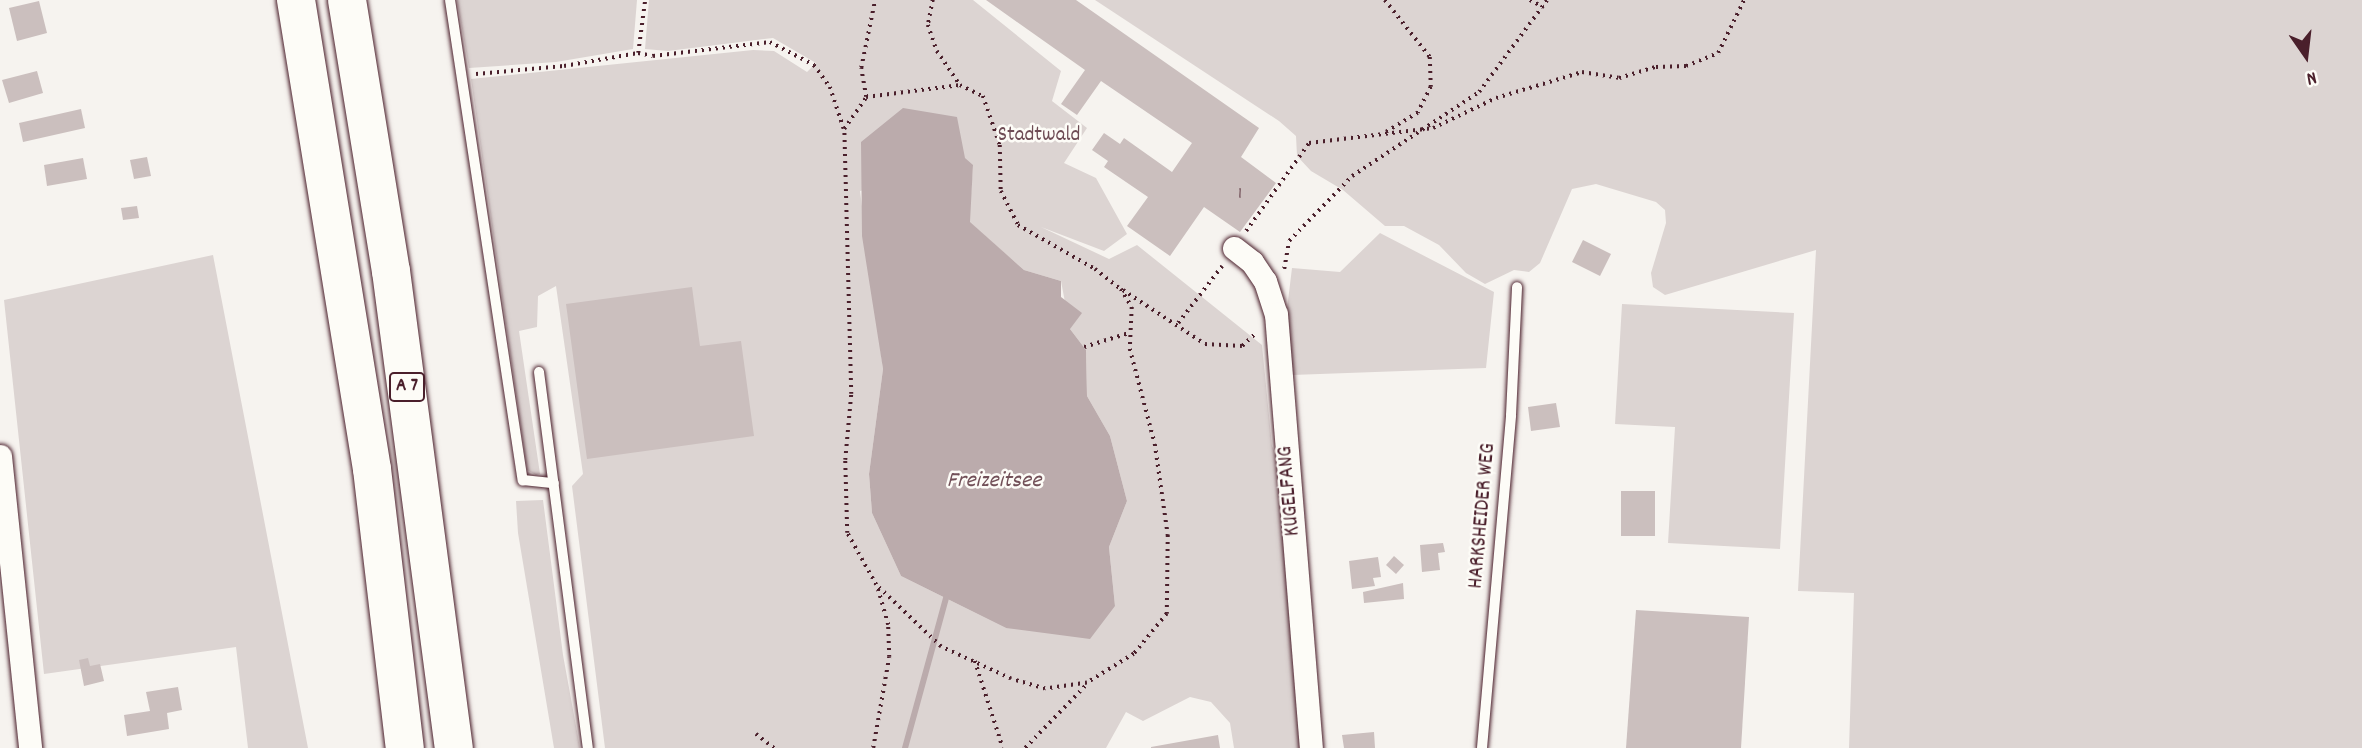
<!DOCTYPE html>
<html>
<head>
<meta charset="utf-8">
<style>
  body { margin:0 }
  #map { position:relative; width:2362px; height:748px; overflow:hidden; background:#f6f3ef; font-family:Dekko,sans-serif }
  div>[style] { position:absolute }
  .green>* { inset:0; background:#dcd4d2 }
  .water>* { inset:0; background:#bbabac }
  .stream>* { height:6px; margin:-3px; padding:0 3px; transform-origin:3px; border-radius:3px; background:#bbabac }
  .building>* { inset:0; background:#cbbfbe }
  .path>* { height:3.5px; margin-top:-1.75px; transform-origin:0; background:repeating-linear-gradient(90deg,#4a1f2b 0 2px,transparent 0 7px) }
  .roads { filter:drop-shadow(0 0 2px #4a1f2b) drop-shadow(0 0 2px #4a1f2b) }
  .service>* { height:10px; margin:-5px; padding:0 5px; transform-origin:5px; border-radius:5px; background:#fdfcf7 }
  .minor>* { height:23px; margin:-11.5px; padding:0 11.5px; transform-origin:11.5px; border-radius:11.5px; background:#fdfcf7 }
  .motorway>* { height:38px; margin:-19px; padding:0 19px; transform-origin:19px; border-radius:19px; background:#fdfcf7 }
  span { translate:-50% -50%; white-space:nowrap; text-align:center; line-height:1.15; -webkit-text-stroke:5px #fdfcf7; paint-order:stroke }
  .number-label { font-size:18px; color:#6a4750 }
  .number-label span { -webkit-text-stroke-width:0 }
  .shield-label span { padding:2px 5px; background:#fdfcf7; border:2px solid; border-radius:5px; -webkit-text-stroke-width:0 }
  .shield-label { font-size:19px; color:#4a1f2b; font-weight:700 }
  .park-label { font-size:21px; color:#6e4c55 }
  .street-label { font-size:21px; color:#4a1f2b }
  .water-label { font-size:23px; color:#725058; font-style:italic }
  .north { position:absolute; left:2271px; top:21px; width:70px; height:70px; -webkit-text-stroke:5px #fdfcf7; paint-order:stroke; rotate:166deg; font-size:19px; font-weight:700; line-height:28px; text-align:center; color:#4a1f2b }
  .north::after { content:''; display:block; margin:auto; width:24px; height:32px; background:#4a1f2b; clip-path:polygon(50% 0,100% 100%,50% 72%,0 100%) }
</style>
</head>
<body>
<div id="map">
  <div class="green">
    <div style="clip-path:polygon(457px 0,637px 0,633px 49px,556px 62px,469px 68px)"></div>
    <div style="clip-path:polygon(evenodd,649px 0,973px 0,1061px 71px,1052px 101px,1087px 128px,1064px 163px,1096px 178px,1127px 234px,1104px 251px,1041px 227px,1109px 259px,1137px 245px,1262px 345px,1272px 446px,1287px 477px,1306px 748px,1234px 748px,1230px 723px,1211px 702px,1190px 697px,1143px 721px,1126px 712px,1106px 748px,605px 748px,572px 486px,583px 474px,556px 286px,538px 296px,537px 327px,519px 331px,540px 474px,536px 475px,527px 470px,471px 79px,753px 50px,774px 51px,807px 72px,816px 63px,773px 38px,668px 51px,645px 49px,649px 0,973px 165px,969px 222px,1024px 270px,1061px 281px,1070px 329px,1086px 350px,1087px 396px,1110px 436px,1127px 501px,1109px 547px,1115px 606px,1006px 628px,901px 576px,872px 513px,869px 474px,883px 369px,860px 191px,973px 165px)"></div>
    <div style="clip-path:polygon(1095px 0,2362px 0,2362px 748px,1849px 748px,1854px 593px,1798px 591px,1816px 250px,1665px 295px,1653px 287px,1651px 273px,1666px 223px,1665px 210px,1656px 202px,1596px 184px,1572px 189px,1540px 263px,1529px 272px,1514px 270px,1485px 284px,1466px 273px,1439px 245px,1404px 226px,1385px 226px,1343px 190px,1311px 171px,1297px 156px,1296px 136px,1279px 121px)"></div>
    <div style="clip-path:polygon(1380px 233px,1494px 292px,1486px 368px,1292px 375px,1287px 309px,1292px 268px,1340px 272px)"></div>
    <div style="clip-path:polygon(213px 255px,308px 748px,248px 748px,236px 647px,44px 674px,4px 300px)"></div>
    <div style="clip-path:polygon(1622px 304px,1794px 313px,1780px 549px,1668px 543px,1675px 427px,1615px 424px)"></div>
    <div style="clip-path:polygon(543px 500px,563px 655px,580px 748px,554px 748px,518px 533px,516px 501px)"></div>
  </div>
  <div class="water">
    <div style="clip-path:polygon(903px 108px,957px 117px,965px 158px,973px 165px,970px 222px,1024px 270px,1061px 281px,1061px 297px,1082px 313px,1070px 329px,1086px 350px,1087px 396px,1110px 436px,1127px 501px,1109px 547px,1115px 606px,1090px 639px,1006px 628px,901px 576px,872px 513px,869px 474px,883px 369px,862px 236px,861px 142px)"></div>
  </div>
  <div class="stream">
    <div style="left:905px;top:748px;width:156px;rotate:-74.7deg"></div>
  </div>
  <div class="building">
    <div style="clip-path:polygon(986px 0,1076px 0,1259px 128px,1241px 157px,1276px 183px,1240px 232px,1204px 207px,1170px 256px,1127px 226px,1148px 197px,1104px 167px,1108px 161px,1092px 150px,1104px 133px,1120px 144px,1124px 138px,1172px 172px,1192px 143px,1101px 81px,1077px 115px,1061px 104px,1085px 70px)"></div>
    <div style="clip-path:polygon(39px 1px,47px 33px,17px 41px,9px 8px)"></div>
    <div style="clip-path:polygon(37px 71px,43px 93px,9px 103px,2px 80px)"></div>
    <div style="clip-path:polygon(81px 109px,85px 128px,23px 142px,19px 123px)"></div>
    <div style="clip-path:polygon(147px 157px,151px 176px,134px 179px,130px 160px)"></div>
    <div style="clip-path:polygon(83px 158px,87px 179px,47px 186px,44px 165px)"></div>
    <div style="clip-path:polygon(137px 206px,139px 218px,123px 220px,121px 208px)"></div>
    <div style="clip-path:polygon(1583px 240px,1611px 254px,1600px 276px,1572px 262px)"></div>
    <div style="clip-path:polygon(692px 287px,700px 346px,741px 341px,754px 436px,587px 459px,566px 304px)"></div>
    <div style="clip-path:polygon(1556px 403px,1560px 427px,1531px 431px,1528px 407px)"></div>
    <div style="clip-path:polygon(1621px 491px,1655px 491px,1655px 536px,1621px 536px)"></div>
    <div style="clip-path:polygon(1443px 543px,1445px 552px,1438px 553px,1440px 570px,1422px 572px,1420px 545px)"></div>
    <div style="clip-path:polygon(1394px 556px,1404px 565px,1396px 574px,1386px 565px)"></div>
    <div style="clip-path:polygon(1378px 557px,1381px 577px,1373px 578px,1375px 586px,1352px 589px,1349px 561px)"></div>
    <div style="clip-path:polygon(1403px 583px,1404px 599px,1364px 603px,1363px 592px)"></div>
    <div style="clip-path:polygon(1636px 610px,1749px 617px,1741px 748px,1626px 748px)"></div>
    <div style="clip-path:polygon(88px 658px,90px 666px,100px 664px,104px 681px,84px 686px,79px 660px)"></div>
    <div style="clip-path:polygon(178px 687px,182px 710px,167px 713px,169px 729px,127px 736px,124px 715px,150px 711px,146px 692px)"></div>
    <div style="clip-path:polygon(1374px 732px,1375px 748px,1344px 748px,1342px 735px)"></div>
    <div style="clip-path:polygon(1218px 735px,1220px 748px,1151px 748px,1151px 747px)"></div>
  </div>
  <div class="path">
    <div style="left:933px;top:0;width:25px;rotate:101deg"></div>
    <div style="left:928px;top:25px;width:28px;rotate:71deg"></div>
    <div style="left:937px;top:51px;width:41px;rotate:55.9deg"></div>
    <div style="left:1385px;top:0;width:73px;rotate:51.7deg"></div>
    <div style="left:1430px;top:57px;width:30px;rotate:88deg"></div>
    <div style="left:1431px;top:87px;width:29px;rotate:117deg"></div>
    <div style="left:1418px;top:113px;width:37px;rotate:149deg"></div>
    <div style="left:1530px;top:0;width:15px;rotate:28deg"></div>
    <div style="left:638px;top:53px;width:53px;rotate:-82.5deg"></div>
    <div style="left:476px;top:74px;width:88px;rotate:-5.2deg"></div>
    <div style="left:564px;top:66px;width:75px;rotate:-10deg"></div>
    <div style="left:638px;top:53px;width:15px;rotate:11deg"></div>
    <div style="left:653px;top:56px;width:118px;rotate:-6.8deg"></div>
    <div style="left:770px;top:42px;width:50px;rotate:27.6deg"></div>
    <div style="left:814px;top:65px;width:27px;rotate:54deg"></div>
    <div style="left:830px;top:87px;width:44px;rotate:71.6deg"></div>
    <div style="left:960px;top:85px;width:25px;rotate:26deg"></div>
    <div style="left:983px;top:96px;width:52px;rotate:70.9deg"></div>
    <div style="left:1000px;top:145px;width:46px;rotate:88.8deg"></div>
    <div style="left:1001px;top:191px;width:38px;rotate:63deg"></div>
    <div style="left:1018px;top:225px;width:89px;rotate:29.7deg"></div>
    <div style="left:1095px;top:269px;width:33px;rotate:38deg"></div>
    <div style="left:1121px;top:289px;width:21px;rotate:59deg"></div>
    <div style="left:1132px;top:307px;width:42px;rotate:92.7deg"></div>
    <div style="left:1130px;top:349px;width:98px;rotate:75.3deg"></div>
    <div style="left:1155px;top:444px;width:92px;rotate:81.9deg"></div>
    <div style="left:1168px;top:535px;width:79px;rotate:90.7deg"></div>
    <div style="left:1167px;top:614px;width:52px;rotate:129.5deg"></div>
    <div style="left:1134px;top:654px;width:55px;rotate:148.3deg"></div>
    <div style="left:1087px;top:683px;width:42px;rotate:171.9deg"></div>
    <div style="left:1045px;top:689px;width:35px;rotate:-164deg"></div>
    <div style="left:1011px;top:679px;width:77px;rotate:-155.4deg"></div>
    <div style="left:941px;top:647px;width:90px;rotate:-136.4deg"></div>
    <div style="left:876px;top:585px;width:60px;rotate:-119.1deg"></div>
    <div style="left:847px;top:533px;width:73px;rotate:-91.6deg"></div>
    <div style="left:845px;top:460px;width:66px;rotate:-84.8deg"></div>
    <div style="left:851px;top:394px;width:265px;rotate:-91.5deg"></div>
    <div style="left:844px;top:129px;width:39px;rotate:-55deg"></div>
    <div style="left:866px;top:97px;width:95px;rotate:-7.3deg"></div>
    <div style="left:866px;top:97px;width:29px;rotate:-100deg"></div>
    <div style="left:861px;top:68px;width:69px;rotate:-78.4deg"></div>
    <div style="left:1246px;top:231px;width:108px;rotate:-54.4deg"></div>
    <div style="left:1309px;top:143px;width:125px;rotate:-6.9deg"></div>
    <div style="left:1433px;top:128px;width:70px;rotate:-25.5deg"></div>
    <div style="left:1496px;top:98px;width:90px;rotate:-16.8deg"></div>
    <div style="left:1582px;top:72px;width:37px;rotate:9deg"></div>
    <div style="left:1619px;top:78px;width:39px;rotate:-17deg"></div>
    <div style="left:1656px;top:67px;width:30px;rotate:-2deg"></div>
    <div style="left:1686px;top:66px;width:35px;rotate:-22deg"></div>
    <div style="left:1718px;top:53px;width:59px;rotate:-63.9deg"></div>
    <div style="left:1284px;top:269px;width:28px;rotate:-80deg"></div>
    <div style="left:1289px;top:241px;width:91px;rotate:-45.9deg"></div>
    <div style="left:1352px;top:176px;width:152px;rotate:-33.5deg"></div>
    <div style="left:1479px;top:92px;width:114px;rotate:-53.5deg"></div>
    <div style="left:1123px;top:290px;width:98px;rotate:33.4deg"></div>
    <div style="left:1205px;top:344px;width:37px;rotate:3deg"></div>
    <div style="left:1242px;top:346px;width:18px;rotate:-43deg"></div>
    <div style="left:1178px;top:323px;width:72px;rotate:-52.3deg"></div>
    <div style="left:1084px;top:347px;width:47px;rotate:-17.3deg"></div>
    <div style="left:975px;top:661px;width:91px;rotate:72.2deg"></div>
    <div style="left:756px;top:734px;width:23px;rotate:38deg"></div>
    <div style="left:873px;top:748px;width:92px;rotate:-80deg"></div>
    <div style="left:889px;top:657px;width:32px;rotate:-92deg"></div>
    <div style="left:888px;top:625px;width:40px;rotate:-106deg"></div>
    <div style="left:1025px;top:748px;width:88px;rotate:-45.9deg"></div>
  </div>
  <div class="roads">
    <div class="service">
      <div style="left:450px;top:0;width:486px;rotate:81.4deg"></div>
      <div style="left:523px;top:480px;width:31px;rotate:6deg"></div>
      <div style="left:539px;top:372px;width:379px;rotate:82.6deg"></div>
      <div style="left:1482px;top:748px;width:334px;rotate:-85deg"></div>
      <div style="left:1511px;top:415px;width:128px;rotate:-87.3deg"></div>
    </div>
    <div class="minor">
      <div style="left:1234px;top:248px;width:23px;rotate:38deg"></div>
      <div style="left:1252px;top:262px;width:23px;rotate:56deg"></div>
      <div style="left:1265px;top:281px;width:35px;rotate:72deg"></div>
      <div style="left:1276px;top:314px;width:435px;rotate:85.4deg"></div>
      <div style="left:0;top:456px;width:294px;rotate:84.1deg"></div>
    </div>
    <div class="motorway">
      <div style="left:296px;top:0;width:475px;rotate:80.8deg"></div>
      <div style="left:372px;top:469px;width:281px;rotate:83.3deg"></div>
      <div style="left:347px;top:0;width:275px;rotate:80.8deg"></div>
      <div style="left:391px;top:271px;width:481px;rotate:82.5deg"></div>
    </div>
  </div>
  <div class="number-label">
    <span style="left:1240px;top:195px">1</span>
  </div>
  <div class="shield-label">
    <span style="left:407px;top:387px">A 7</span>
  </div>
  <div class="park-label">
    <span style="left:1039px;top:136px">Stadtwald</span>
  </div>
  <div class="street-label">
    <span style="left:1290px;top:491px;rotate:-95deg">KUGELFANG</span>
    <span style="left:1483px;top:516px;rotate:-85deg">HARKSHEIDER WEG</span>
  </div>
  <div class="water-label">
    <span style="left:994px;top:482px">Freizeitsee</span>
  </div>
  <div class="north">N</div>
</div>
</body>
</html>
